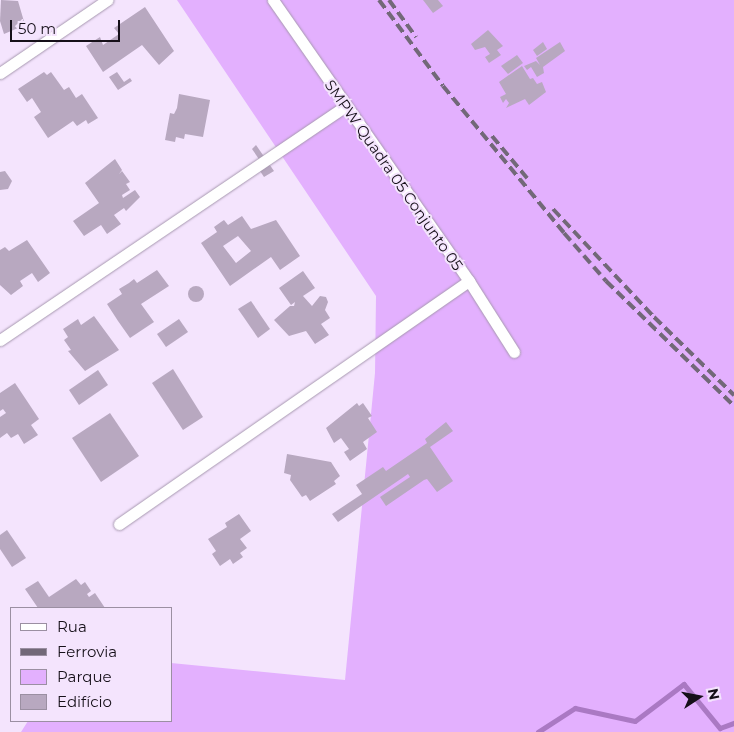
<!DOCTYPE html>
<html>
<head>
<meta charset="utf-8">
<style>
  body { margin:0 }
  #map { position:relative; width:734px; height:732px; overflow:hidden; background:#f4e4fd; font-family:Montserrat,sans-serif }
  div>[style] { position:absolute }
  .green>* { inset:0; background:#e3b0fe }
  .stream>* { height:4.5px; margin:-2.25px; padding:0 2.25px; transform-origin:2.25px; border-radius:2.25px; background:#aa79c3 }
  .building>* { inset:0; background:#b8a8c0 }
  .round { border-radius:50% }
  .roads { filter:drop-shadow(0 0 1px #a798b0) drop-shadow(0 0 1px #a798b0) }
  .minor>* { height:11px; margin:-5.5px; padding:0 5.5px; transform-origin:5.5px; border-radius:5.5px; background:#fff }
  .rail>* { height:4px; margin-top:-2px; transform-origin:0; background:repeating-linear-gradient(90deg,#726878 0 10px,transparent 0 15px) }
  span { translate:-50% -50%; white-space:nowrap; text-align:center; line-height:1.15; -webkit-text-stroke:4px #f4e4fd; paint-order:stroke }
  .street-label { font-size:15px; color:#161019 }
  .legend { position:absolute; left:10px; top:607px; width:162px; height:115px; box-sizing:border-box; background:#f4e4fd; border:1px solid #9b8fa2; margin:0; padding:6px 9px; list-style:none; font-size:15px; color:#161019 }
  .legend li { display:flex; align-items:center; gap:10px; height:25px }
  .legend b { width:25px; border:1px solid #9b8fa2 }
  .north { position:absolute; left:674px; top:672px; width:50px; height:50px; -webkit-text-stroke:4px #f4e4fd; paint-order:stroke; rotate:79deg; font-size:14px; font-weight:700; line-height:20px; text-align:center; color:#161019 }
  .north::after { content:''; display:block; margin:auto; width:18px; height:22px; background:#161019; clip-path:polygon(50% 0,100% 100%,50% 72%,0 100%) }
  .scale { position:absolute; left:10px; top:20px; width:110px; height:22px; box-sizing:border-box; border:2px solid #161019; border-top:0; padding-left:6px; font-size:15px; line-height:18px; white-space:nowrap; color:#161019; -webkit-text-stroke:4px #f4e4fd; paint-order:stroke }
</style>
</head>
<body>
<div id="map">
  <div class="green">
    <div style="clip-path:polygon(177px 0,734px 0,734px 732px,21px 732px,28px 721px,171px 721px,171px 663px,345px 680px,375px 373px,376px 296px)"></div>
  </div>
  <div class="stream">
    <div style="left:538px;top:732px;width:44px;rotate:-33deg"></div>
    <div style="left:575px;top:708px;width:61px;rotate:12.2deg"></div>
    <div style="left:635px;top:721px;width:61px;rotate:-37.1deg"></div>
    <div style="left:684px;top:684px;width:57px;rotate:50.7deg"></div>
    <div style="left:720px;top:728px;width:15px;rotate:-20deg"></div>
  </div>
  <div class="building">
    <div style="clip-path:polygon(1px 0,18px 1px,25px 25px,4px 34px,0 21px)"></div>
    <div style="clip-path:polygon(423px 0,438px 0,443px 6px,433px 13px)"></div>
    <div style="clip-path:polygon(145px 7px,174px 51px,159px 65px,142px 45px,103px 72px,86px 46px,100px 37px,103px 45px,119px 34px,114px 28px)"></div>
    <div style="clip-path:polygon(488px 30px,503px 46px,497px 50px,501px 55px,489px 63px,485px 57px,490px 54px,485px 47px,475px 50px,471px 44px)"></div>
    <div style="clip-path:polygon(543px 42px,547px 49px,537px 56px,533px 50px)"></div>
    <div style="clip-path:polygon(560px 42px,565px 51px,543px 67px,544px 73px,537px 77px,531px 67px,527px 70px,524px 66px,536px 61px,540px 65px,536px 58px)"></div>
    <div style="clip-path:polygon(517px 55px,523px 63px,508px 74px,501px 66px)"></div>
    <div style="clip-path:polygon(522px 66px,530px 79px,533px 78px,537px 84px,542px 82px,546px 92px,529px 105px,525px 99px,506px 108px,509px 103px,506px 99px,503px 103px,500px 97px,506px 94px,499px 82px)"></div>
    <div style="clip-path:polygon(44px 72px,47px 75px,51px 72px,64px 90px,69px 87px,76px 98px,82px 94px,98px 118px,88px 124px,86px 120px,77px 126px,73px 121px,48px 138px,34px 117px,41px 112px,32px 98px,27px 102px,18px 89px)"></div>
    <div style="clip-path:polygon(117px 72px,124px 82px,130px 78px,132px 81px,118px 90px,109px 77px)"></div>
    <div style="clip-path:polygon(179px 94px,210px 100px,203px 137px,185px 134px,184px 139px,176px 137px,175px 142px,165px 140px,170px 113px,174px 114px,177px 108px)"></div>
    <div style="clip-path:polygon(256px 145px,274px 171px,264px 177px,260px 171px,265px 168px,252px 149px)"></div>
    <div style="clip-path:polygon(115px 159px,122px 170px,119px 174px,122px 171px,130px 182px,126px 184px,130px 190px,122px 195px,123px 198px,135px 190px,140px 197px,126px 211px,124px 208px,114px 215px,121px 224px,107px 234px,101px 225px,84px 236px,73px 221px,99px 203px,85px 183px)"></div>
    <div style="clip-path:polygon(5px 171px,12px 181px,8px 189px,0 190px,0 172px)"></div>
    <div style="clip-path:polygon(evenodd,242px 216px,251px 229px,276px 220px,300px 256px,280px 270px,271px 257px,230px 286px,201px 243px,217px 232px,214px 227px,221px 222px,224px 220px,228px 225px,242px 216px,238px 236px,251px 251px,236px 263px,223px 246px,238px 236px)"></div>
    <div style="clip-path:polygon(27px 240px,50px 273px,38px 282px,32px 273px,20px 281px,23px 286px,11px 295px,0 285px,0 250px,5px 247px,9px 251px)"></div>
    <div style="clip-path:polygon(157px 270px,169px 286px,141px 304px,154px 322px,130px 338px,118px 321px,123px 319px,118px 321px,107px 304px,122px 294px,119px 289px,129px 283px,134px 279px,137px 283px)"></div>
    <div style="clip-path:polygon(303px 271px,315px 288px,303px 296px,312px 306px,320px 296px,326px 297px,328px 302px,325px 310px,330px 318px,321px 324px,329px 335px,315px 344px,306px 331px,289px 336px,274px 320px,290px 306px,294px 306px,295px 302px,291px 305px,279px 288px)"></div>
    <div class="round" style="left:188px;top:286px;width:16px;height:16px"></div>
    <div style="clip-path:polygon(251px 301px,270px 329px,258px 338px,238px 309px)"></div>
    <div style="clip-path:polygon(94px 316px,119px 350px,85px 371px,68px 351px,71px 350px,64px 340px,68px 337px,63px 329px,78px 319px,81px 325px)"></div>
    <div style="clip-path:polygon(179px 319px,188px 332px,166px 347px,157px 334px)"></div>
    <div style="clip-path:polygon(173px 369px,203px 417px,183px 430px,152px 383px)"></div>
    <div style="clip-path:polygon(98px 370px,108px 385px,79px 405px,69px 390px)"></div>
    <div style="clip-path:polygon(15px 383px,39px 419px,31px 425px,38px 435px,24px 444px,18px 434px,11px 438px,7px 433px,0 438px,0 417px,6px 413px,3px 409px,0 411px,0 393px)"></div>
    <div style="clip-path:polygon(357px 403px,359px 406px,363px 403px,372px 416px,368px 418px,377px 432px,363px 442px,367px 449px,350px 461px,344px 452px,349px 449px,341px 438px,334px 443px,326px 428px)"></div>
    <div style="clip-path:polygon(110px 413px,139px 456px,101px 482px,72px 438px)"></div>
    <div style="clip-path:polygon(446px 422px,453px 431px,430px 447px,453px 481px,437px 492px,427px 479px,424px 480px,386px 506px,380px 497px,410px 477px,408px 474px,338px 522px,332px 514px,362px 494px,356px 485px,383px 467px,386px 471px,427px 443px,425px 439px)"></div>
    <div style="clip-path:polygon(287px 454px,331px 462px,340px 476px,334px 481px,336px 484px,310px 501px,306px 495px,302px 497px,290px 480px,291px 475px,284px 473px)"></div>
    <div style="clip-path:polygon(239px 514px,251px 531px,240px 539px,247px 548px,240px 553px,243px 557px,233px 564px,230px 559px,220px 566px,212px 554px,216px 551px,208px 539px,227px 527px,225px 523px)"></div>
    <div style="clip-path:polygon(7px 530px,26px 558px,12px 567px,0 549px,0 535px)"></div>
    <div style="clip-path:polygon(76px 579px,81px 585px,85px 582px,91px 591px,87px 594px,89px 597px,95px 593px,105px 608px,38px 608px,25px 589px,38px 581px,49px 597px)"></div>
  </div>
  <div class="roads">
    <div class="minor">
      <div style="left:273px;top:0;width:343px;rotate:55.1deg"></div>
      <div style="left:469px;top:281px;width:84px;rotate:57.6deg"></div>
      <div style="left:0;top:73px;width:130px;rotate:-34.3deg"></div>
      <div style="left:0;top:340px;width:417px;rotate:-34.1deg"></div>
      <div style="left:119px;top:524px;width:426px;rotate:-34.8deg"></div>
    </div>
  </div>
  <div class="rail">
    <div style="left:379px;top:0;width:107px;rotate:53.3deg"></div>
    <div style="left:443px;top:86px;width:190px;rotate:50.5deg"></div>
    <div style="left:564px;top:233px;width:64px;rotate:48.8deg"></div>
    <div style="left:606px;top:281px;width:179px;rotate:44.3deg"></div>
    <div style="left:389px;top:0;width:46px;rotate:53.9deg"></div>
    <div style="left:492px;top:136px;width:55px;rotate:50.2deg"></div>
    <div style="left:553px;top:209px;width:148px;rotate:46.9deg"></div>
    <div style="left:654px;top:317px;width:112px;rotate:44.3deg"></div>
  </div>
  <div class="street-label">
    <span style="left:394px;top:175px;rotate:55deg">SMPW Quadra 05 Conjunto 05</span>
  </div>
  <ul class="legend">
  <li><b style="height:6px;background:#fff"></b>Rua</li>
  <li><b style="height:6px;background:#726878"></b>Ferrovia</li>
  <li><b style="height:14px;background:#e3b0fe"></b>Parque</li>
  <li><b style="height:14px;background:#b8a8c0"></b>Edifício</li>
  </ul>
  <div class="north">N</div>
  <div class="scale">50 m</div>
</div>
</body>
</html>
